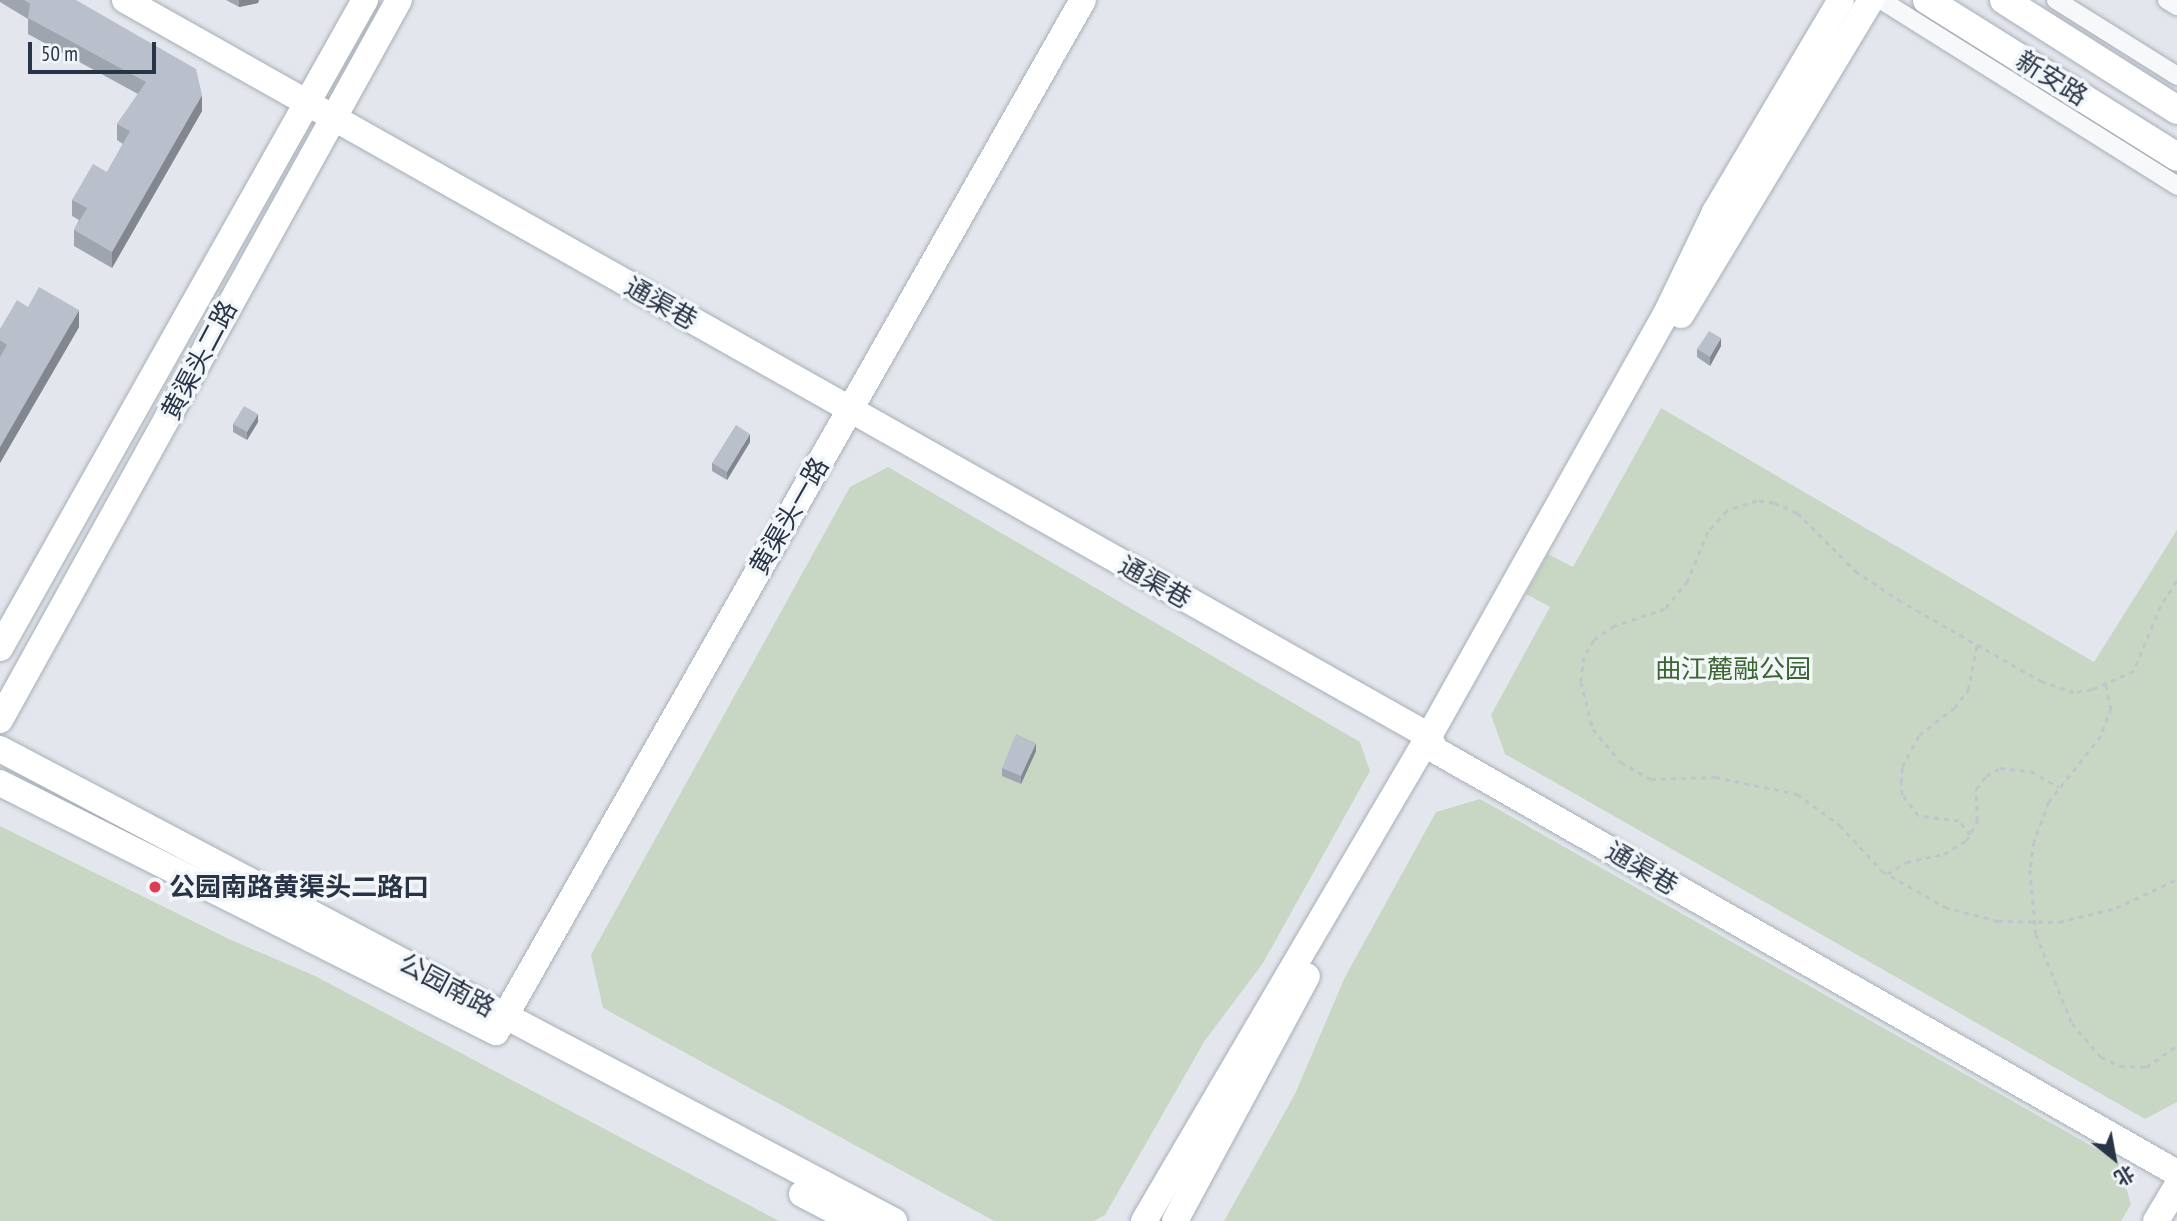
<!DOCTYPE html>
<html>
<head>
<meta charset="utf-8">
<style>
  body { margin:0 }
  #map { position:relative; width:2177px; height:1221px; overflow:hidden; background:#e3e7ed; font-family:"PT Sans Narrow","Noto Sans SC",sans-serif }
  div>[style] { position:absolute }
  .green>* { inset:0; background:#c8d7c3 }
  .path>* { height:2.5px; margin-top:-1.25px; transform-origin:0; background:repeating-linear-gradient(90deg,#c0c5cb 0 5px,transparent 0 10px) }
  .roads { filter:drop-shadow(0 0 2px #a7aeb8) drop-shadow(0 0 2px #a7aeb8) }
  .street>* { height:18px; margin:-9px; padding:0 9px; transform-origin:9px; border-radius:9px; background:#f6f8fa }
  .secondary>* { height:26px; margin:-13px; padding:0 13px; transform-origin:13px; border-radius:13px; background:#fff }
  .primary>* { height:28px; margin:-14px; padding:0 14px; transform-origin:14px; border-radius:14px; background:#fff }
  .wall>* { inset:0; background:#9fa5af }
  .shaded-wall>* { inset:0; background:#82868e }
  .building>* { inset:0; background:#b9c0cb }
  .dots>* { width:19px; height:19px; translate:-50% -50%; box-sizing:border-box; border:4px solid #f3f6f9; border-radius:50% }
  span { translate:-50% -50%; white-space:nowrap; text-align:center; line-height:1.15; -webkit-text-stroke:7px #f3f6f9; paint-order:stroke }
  .street-label { font-size:26px; color:#283447 }
  .park-label { font-size:26px; color:#3d6534 }
  .poi-label { font-size:26px; color:#283447; font-weight:700 }
  .left { translate:0 -50%; text-align:left }
  .north { position:absolute; left:2079px; top:1123px; width:70px; height:70px; -webkit-text-stroke:5px #f3f6f9; paint-order:stroke; rotate:149deg; font-size:19px; font-weight:700; line-height:28px; text-align:center; color:#283447 }
  .north::after { content:''; display:block; margin:auto; width:24px; height:32px; background:#283447; clip-path:polygon(50% 0,100% 100%,50% 72%,0 100%) }
  .scale { position:absolute; left:28px; top:42px; width:128px; height:32px; box-sizing:border-box; border:4px solid #283447; border-top:0; padding-left:9px; font-size:21px; line-height:24px; white-space:nowrap; color:#283447; -webkit-text-stroke:5px #f3f6f9; paint-order:stroke }
</style>
</head>
<body>
<div id="map">
  <div class="green">
    <div style="clip-path:polygon(1661px 408px,2094px 662px,2177px 530px,2177px 1102px,2145px 1119px,1505px 754px,1491px 715px,1550px 607px,1526px 594px,1548px 554px,1573px 567px)"></div>
    <div style="clip-path:polygon(888px 467px,1360px 742px,1370px 771px,1263px 963px,1204px 1042px,1105px 1215px,1094px 1221px,994px 1221px,603px 1008px,591px 955px,850px 487px)"></div>
    <div style="clip-path:polygon(1480px 799px,2118px 1161px,2131px 1204px,2121px 1221px,1224px 1221px,1295px 1094px,1345px 977px,1436px 812px)"></div>
    <div style="clip-path:polygon(0 826px,231px 940px,315px 976px,779px 1221px,0 1221px)"></div>
  </div>
  <div class="path">
    <div style="left:2177px;top:581px;width:30px;rotate:123deg"></div>
    <div style="left:2161px;top:606px;width:70px;rotate:112.6deg"></div>
    <div style="left:2134px;top:671px;width:46px;rotate:155.7deg"></div>
    <div style="left:2092px;top:690px;width:18px;rotate:171deg"></div>
    <div style="left:2074px;top:693px;width:34px;rotate:-161deg"></div>
    <div style="left:2042px;top:682px;width:162px;rotate:-150.4deg"></div>
    <div style="left:1901px;top:602px;width:53px;rotate:-146.6deg"></div>
    <div style="left:1857px;top:573px;width:85px;rotate:-135deg"></div>
    <div style="left:1797px;top:513px;width:25px;rotate:-157deg"></div>
    <div style="left:1774px;top:503px;width:17px;rotate:-173deg"></div>
    <div style="left:1757px;top:501px;width:32px;rotate:162deg"></div>
    <div style="left:1727px;top:511px;width:28px;rotate:132deg"></div>
    <div style="left:1708px;top:532px;width:53px;rotate:112.2deg"></div>
    <div style="left:1688px;top:581px;width:36px;rotate:129deg"></div>
    <div style="left:1665px;top:609px;width:53px;rotate:161.2deg"></div>
    <div style="left:1615px;top:626px;width:25px;rotate:146deg"></div>
    <div style="left:1594px;top:640px;width:20px;rotate:120deg"></div>
    <div style="left:1584px;top:657px;width:25px;rotate:97deg"></div>
    <div style="left:1581px;top:682px;width:49px;rotate:75.7deg"></div>
    <div style="left:1593px;top:729px;width:43px;rotate:49.7deg"></div>
    <div style="left:1621px;top:762px;width:34px;rotate:30deg"></div>
    <div style="left:1651px;top:779px;width:64px;rotate:-1.8deg"></div>
    <div style="left:1715px;top:777px;width:84px;rotate:11.7deg"></div>
    <div style="left:1797px;top:794px;width:53px;rotate:35.8deg"></div>
    <div style="left:1840px;top:825px;width:62px;rotate:47.6deg"></div>
    <div style="left:1882px;top:871px;width:73px;rotate:29.7deg"></div>
    <div style="left:1945px;top:907px;width:55px;rotate:14.8deg"></div>
    <div style="left:1998px;top:921px;width:61px;rotate:0.9deg"></div>
    <div style="left:2059px;top:922px;width:59px;rotate:-13.8deg"></div>
    <div style="left:2116px;top:908px;width:68px;rotate:-25.4deg"></div>
    <div style="left:2106px;top:685px;width:24px;rotate:78deg"></div>
    <div style="left:2111px;top:708px;width:30px;rotate:110deg"></div>
    <div style="left:2101px;top:736px;width:84px;rotate:128.2deg"></div>
    <div style="left:2049px;top:802px;width:43px;rotate:110.6deg"></div>
    <div style="left:2034px;top:842px;width:28px;rotate:98deg"></div>
    <div style="left:2030px;top:870px;width:64px;rotate:84.6deg"></div>
    <div style="left:2036px;top:934px;width:96px;rotate:68deg"></div>
    <div style="left:2072px;top:1023px;width:45px;rotate:49.5deg"></div>
    <div style="left:2101px;top:1057px;width:21px;rotate:25deg"></div>
    <div style="left:2120px;top:1066px;width:26px;rotate:2deg"></div>
    <div style="left:2146px;top:1067px;width:38px;rotate:-35deg"></div>
    <div style="left:1970px;top:835px;width:18px;rotate:-128deg"></div>
    <div style="left:1959px;top:821px;width:41px;rotate:-173deg"></div>
    <div style="left:1918px;top:816px;width:26px;rotate:-127deg"></div>
    <div style="left:1902px;top:795px;width:12px;rotate:-95deg"></div>
    <div style="left:1901px;top:783px;width:16px;rotate:-86deg"></div>
    <div style="left:1902px;top:767px;width:36px;rotate:-62deg"></div>
    <div style="left:1919px;top:735px;width:44px;rotate:-37.6deg"></div>
    <div style="left:1954px;top:708px;width:23px;rotate:-52deg"></div>
    <div style="left:1968px;top:690px;width:47px;rotate:-78.9deg"></div>
    <div style="left:1887px;top:874px;width:22px;rotate:-32deg"></div>
    <div style="left:1906px;top:862px;width:39px;rotate:-12deg"></div>
    <div style="left:1944px;top:854px;width:26px;rotate:-31deg"></div>
    <div style="left:1966px;top:841px;width:23px;rotate:-61deg"></div>
    <div style="left:1977px;top:821px;width:32px;rotate:-92deg"></div>
    <div style="left:1976px;top:789px;width:16px;rotate:-52deg"></div>
    <div style="left:1986px;top:776px;width:16px;rotate:-30deg"></div>
    <div style="left:2000px;top:768px;width:31px;rotate:6deg"></div>
    <div style="left:2031px;top:771px;width:32px;rotate:30deg"></div>
  </div>
  <div class="roads">
    <div class="street">
      <div style="left:1881px;top:0;width:350px;rotate:32.1deg"></div>
      <div style="left:2056px;top:0;width:143px;rotate:32.1deg"></div>
      <div style="left:2167px;top:0;width:12px;rotate:31deg"></div>
    </div>
    <div class="secondary">
      <div style="left:125px;top:0;width:1497px;rotate:29.44deg"></div>
      <div style="left:1429px;top:736px;width:15px;rotate:67deg"></div>
      <div style="left:1435px;top:750px;width:854px;rotate:29.69deg"></div>
      <div style="left:1681px;top:315px;width:368px;rotate:-58.9deg"></div>
      <div style="left:0;top:648px;width:744px;rotate:-60.61deg"></div>
      <div style="left:0;top:720px;width:823px;rotate:-61.01deg"></div>
      <div style="left:0;top:749px;width:1011px;rotate:27.83deg"></div>
      <div style="left:0;top:783px;width:555px;rotate:26.66deg"></div>
      <div style="left:496px;top:1032px;width:1187px;rotate:-60.37deg"></div>
      <div style="left:802px;top:1194px;width:59px;rotate:27.4deg"></div>
      <div style="left:1144px;top:1221px;width:563px;rotate:-59.56deg"></div>
      <div style="left:1429px;top:736px;width:484px;rotate:-60.7deg"></div>
      <div style="left:1666px;top:314px;width:113px;rotate:-64.3deg"></div>
      <div style="left:1715px;top:212px;width:247px;rotate:-59.3deg"></div>
      <div style="left:1175px;top:1221px;width:278px;rotate:-61.7deg"></div>
      <div style="left:2156px;top:1221px;width:41px;rotate:-59deg"></div>
    </div>
    <div class="primary">
      <div style="left:1927px;top:0;width:295px;rotate:32.1deg"></div>
      <div style="left:2004px;top:0;width:205px;rotate:32.4deg"></div>
    </div>
  </div>
  <div class="wall">
    <div style="clip-path:polygon(0 0,76px 0,202px 111px,112px 268px,74px 246px,74px 230px,79px 220px,72px 216px,72px 200px,107px 172px,123px 144px,117px 140px,117px 124px,138px 94px,28px 34px,28px 19px,0 2px)"></div>
    <div style="clip-path:polygon(226px 0,259px 0,258px 3px,239px 7px)"></div>
    <div style="clip-path:polygon(28px 307px,79px 327px,0 463px,0 329px)"></div>
    <div style="clip-path:polygon(1721px 346px,1710px 366px,1697px 357px,1697px 349px)"></div>
    <div style="clip-path:polygon(258px 422px,247px 440px,233px 432px,233px 424px)"></div>
    <div style="clip-path:polygon(750px 442px,727px 480px,712px 471px,712px 463px)"></div>
    <div style="clip-path:polygon(1036px 751px,1021px 784px,1002px 776px,1002px 768px)"></div>
  </div>
  <div class="shaded-wall">
    <div style="clip-path:polygon(239px 0,259px 0,258px 3px,239px 7px)"></div>
    <div style="clip-path:polygon(202px 95px,202px 111px,112px 268px,112px 252px)"></div>
    <div style="clip-path:polygon(79px 310px,79px 327px,0 463px,0 447px)"></div>
    <div style="clip-path:polygon(1721px 338px,1721px 346px,1710px 366px,1710px 357px)"></div>
    <div style="clip-path:polygon(258px 414px,258px 422px,247px 440px,247px 432px)"></div>
    <div style="clip-path:polygon(750px 434px,750px 442px,727px 480px,727px 472px)"></div>
    <div style="clip-path:polygon(1036px 743px,1036px 751px,1021px 784px,1021px 776px)"></div>
  </div>
  <div class="building">
    <div style="clip-path:polygon(24px 0,76px 0,196px 69px,202px 95px,112px 252px,74px 230px,87px 208px,72px 200px,93px 164px,107px 172px,130px 131px,117px 124px,146px 82px,28px 18px,30px 4px)"></div>
    <div style="clip-path:polygon(39px 287px,79px 310px,0 447px,0 357px,7px 345px,0 340px,0 329px,17px 300px,28px 307px)"></div>
    <div style="clip-path:polygon(1709px 331px,1721px 338px,1710px 357px,1697px 349px)"></div>
    <div style="clip-path:polygon(244px 406px,258px 414px,247px 432px,233px 424px)"></div>
    <div style="clip-path:polygon(736px 425px,750px 434px,727px 472px,712px 463px)"></div>
    <div style="clip-path:polygon(1016px 734px,1036px 743px,1021px 776px,1002px 768px)"></div>
  </div>
  <div class="dots">
    <div style="left:155px;top:887px;background:#de3b55"></div>
  </div>
  <div class="street-label">
    <span style="left:2052px;top:78px;rotate:32deg">新安路</span>
    <span style="left:661px;top:303px;rotate:29deg">通渠巷</span>
    <span style="left:199px;top:360px;rotate:-62deg">黄渠头二路</span>
    <span style="left:789px;top:516px;rotate:-60deg">黄渠头一路</span>
    <span style="left:1155px;top:582px;rotate:29deg">通渠巷</span>
    <span style="left:1642px;top:868px;rotate:30deg">通渠巷</span>
    <span style="left:447px;top:985px;rotate:28deg">公园南路</span>
  </div>
  <div class="park-label">
    <span style="left:1733px;top:669px">曲江麓融公园</span>
  </div>
  <div class="poi-label">
    <span class="left" style="left:169px;top:887px">公园南路黄渠头二路口</span>
  </div>
  <div class="north">北</div>
  <div class="scale">50 m</div>
</div>
</body>
</html>
